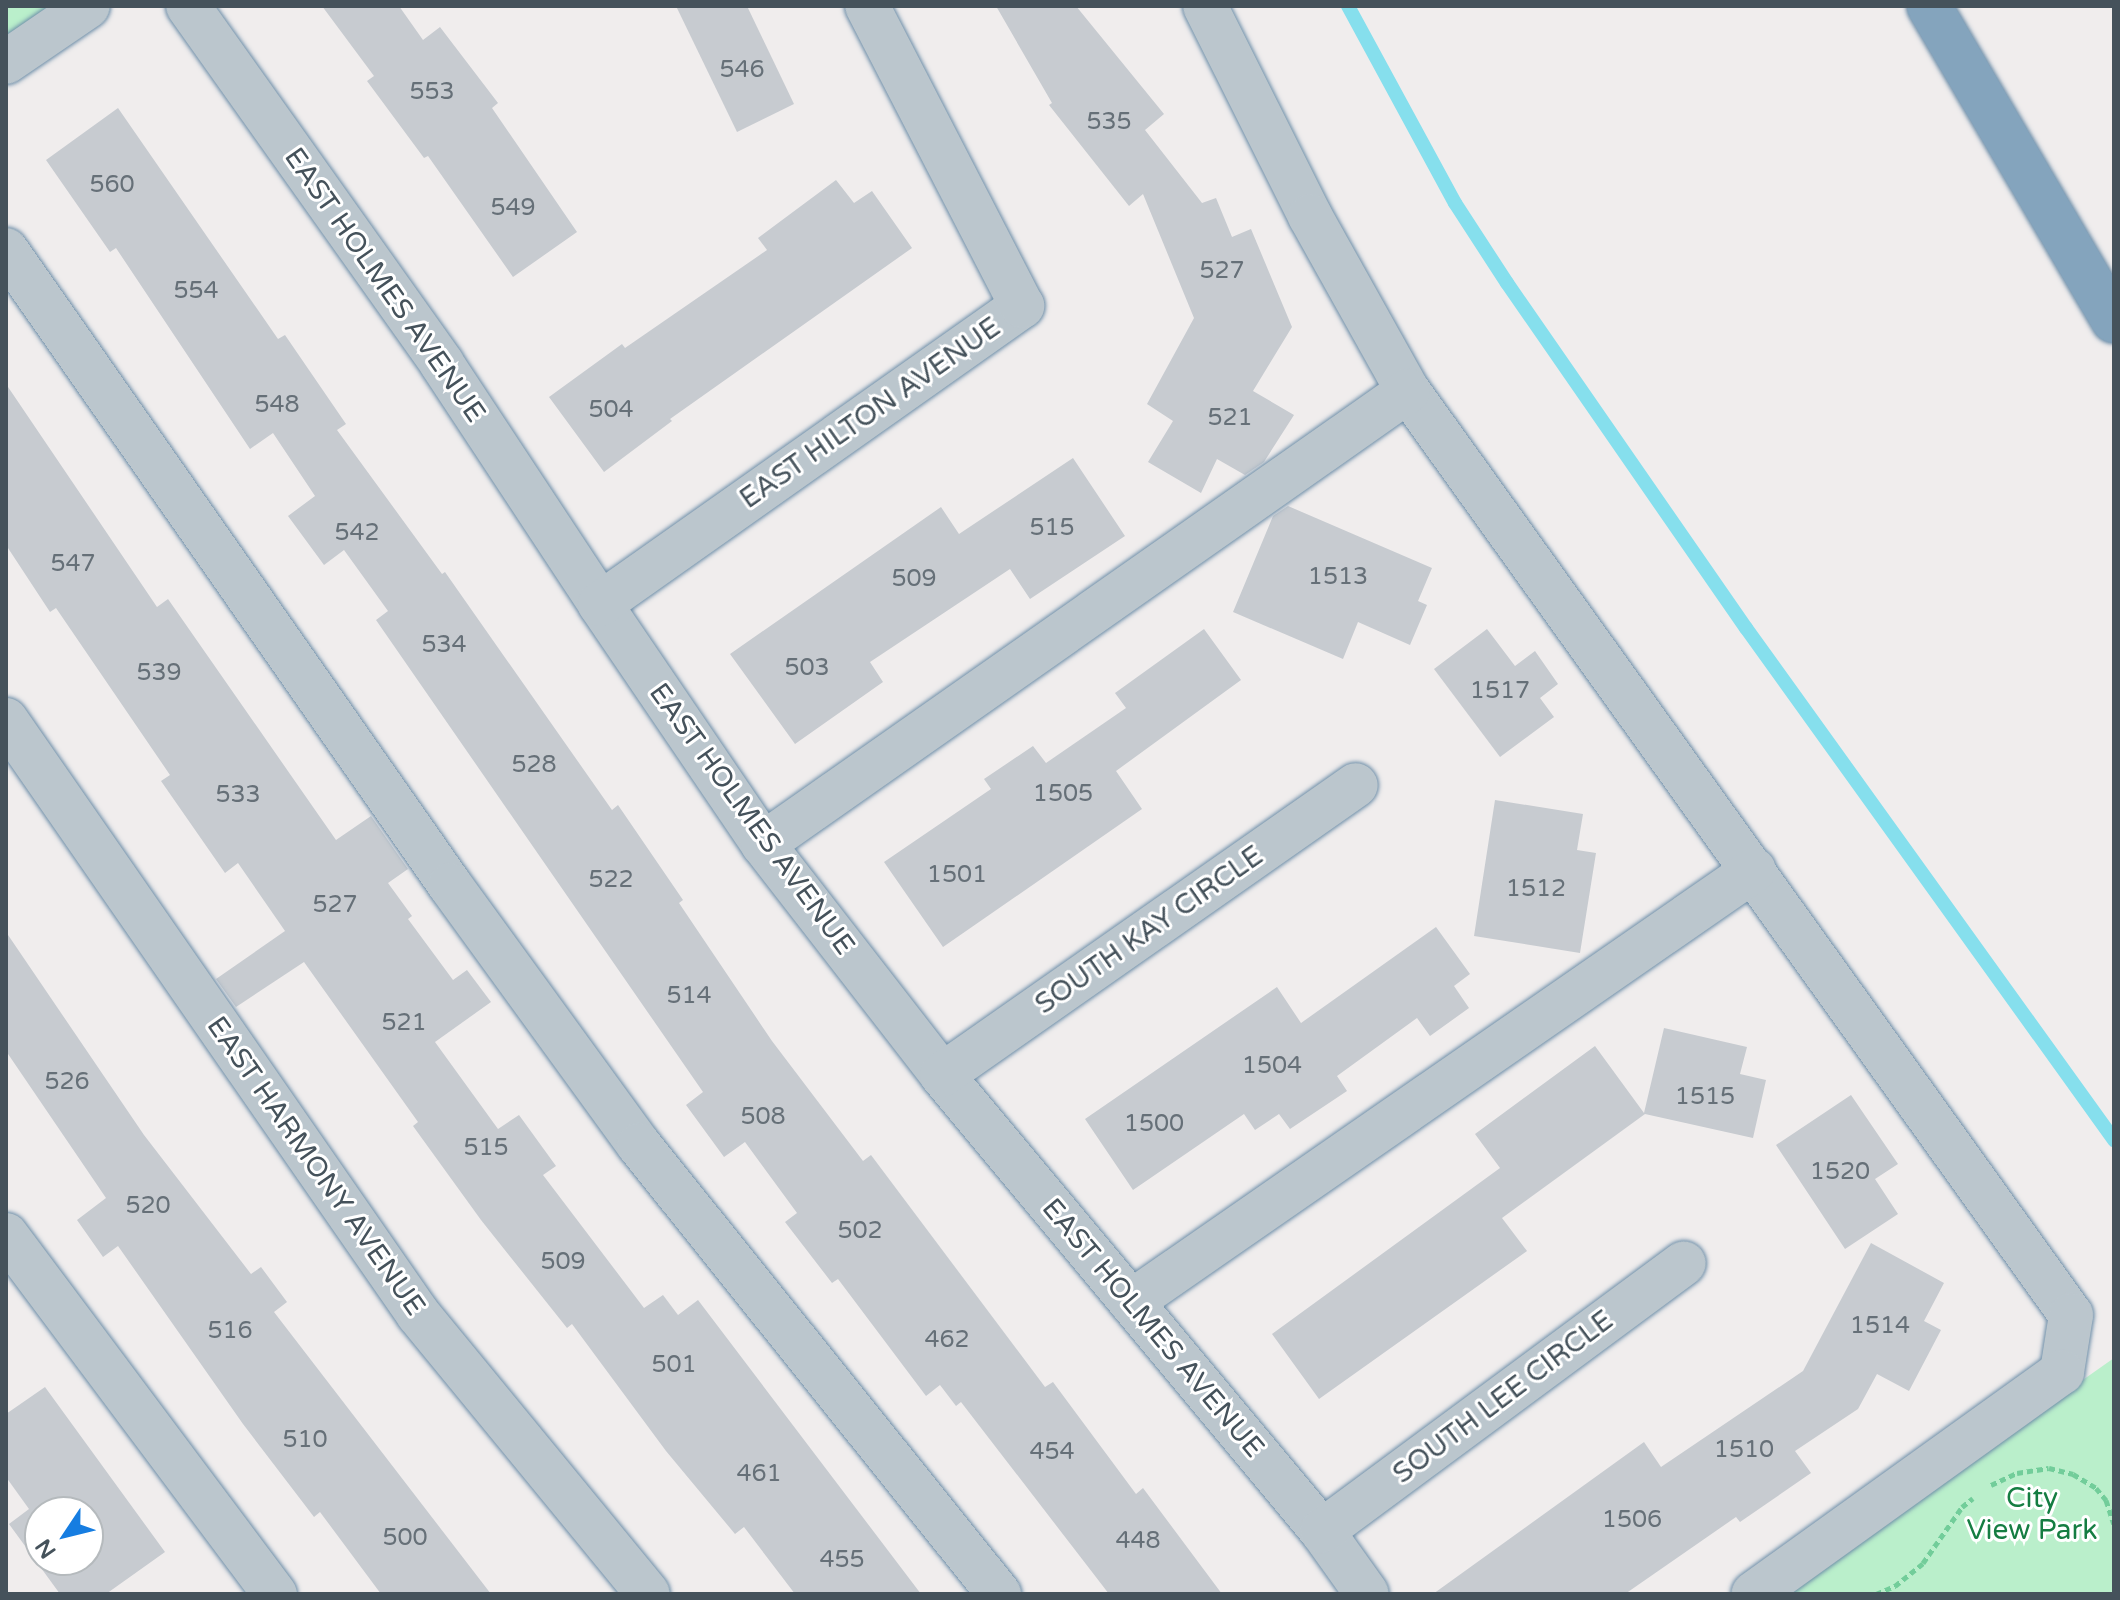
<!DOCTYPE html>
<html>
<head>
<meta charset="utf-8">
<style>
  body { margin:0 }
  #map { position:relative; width:2120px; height:1600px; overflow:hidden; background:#f0eded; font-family:"Varela Round",sans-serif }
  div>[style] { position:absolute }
  .green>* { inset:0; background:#baefcb }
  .stream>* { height:14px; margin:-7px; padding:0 7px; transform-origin:7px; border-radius:7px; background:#86dfed }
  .building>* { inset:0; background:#c7cbd0 }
  .path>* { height:5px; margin-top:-2.5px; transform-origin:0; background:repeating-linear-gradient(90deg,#72cd9a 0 6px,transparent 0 10px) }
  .roads { filter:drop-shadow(0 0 2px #6f8fa9) drop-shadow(0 0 2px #6f8fa9) }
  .minor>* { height:44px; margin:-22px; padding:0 22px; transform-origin:22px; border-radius:22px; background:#bbc6cd }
  .highway>* { height:44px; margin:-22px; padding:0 22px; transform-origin:22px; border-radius:22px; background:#84a4bd }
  span { translate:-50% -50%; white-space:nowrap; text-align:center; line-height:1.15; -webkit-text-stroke:6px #fff; paint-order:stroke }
  .number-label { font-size:24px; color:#667078 }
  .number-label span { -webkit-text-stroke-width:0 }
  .street-label { font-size:28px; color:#45525b }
  .park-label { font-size:28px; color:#157d42 }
  .frame { position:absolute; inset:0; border:8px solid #45525b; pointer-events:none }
  .north { position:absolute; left:24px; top:1496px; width:80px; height:80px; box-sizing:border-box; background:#fff; border:2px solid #b5babd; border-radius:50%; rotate:235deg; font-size:22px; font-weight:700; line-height:32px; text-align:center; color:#45525b }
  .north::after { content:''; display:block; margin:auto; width:28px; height:36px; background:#167de1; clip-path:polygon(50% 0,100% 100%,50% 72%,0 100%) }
</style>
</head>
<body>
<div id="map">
  <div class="green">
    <div style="clip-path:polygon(6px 6px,88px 6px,6px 62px)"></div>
    <div style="clip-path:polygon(2114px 1358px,2114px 1594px,1779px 1594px)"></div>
  </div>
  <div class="stream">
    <div style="left:1348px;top:6px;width:224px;rotate:61.5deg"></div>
    <div style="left:1455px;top:203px;width:95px;rotate:57deg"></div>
    <div style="left:1507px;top:283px;width:420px;rotate:55.3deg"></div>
    <div style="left:1746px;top:628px;width:631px;rotate:54.29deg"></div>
  </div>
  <div class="building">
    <div style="clip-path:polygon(322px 6px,399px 6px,423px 40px,440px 27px,498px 103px,492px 108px,577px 232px,513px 277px,428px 156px,424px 158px,367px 81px,374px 76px)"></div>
    <div style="clip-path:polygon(676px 6px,747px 6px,794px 104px,737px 132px)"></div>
    <div style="clip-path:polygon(996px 6px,1076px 6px,1164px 114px,1145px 130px,1202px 203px,1216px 198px,1232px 237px,1251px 229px,1292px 327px,1253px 391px,1294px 415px,1264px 462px,1245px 475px,1217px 459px,1201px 493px,1148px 462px,1173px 421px,1147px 404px,1194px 318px,1143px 194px,1129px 206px,1049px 105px,1052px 103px)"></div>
    <div style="clip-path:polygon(118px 108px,278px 339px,285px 335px,346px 424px,337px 430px,442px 574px,445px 572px,612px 810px,618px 805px,683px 900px,679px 903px,772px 1041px,863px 1161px,871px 1155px,1045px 1387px,1053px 1382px,1136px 1494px,1143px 1488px,1222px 1594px,1109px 1594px,961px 1402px,956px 1406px,940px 1385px,926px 1396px,838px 1279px,832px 1283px,785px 1222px,797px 1213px,745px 1142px,724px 1157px,686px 1105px,703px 1092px,376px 620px,388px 611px,344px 550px,324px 565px,288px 516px,315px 496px,273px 433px,250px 449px,116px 248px,110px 252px,46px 160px)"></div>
    <div style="clip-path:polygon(836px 180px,854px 203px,872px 191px,912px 248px,670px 419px,672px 421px,604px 472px,549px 397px,622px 344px,625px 348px,767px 250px,758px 238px)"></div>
    <div style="clip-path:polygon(6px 384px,157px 607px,168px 599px,336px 840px,371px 816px,408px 869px,388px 883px,412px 916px,408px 919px,453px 980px,467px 970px,491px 1002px,435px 1042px,498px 1129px,519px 1115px,556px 1166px,543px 1175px,644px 1308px,663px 1295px,678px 1315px,698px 1300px,921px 1594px,795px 1594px,744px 1527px,735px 1534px,666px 1451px,572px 1324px,567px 1328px,481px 1220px,413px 1126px,418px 1122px,304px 962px,236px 1007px,216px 979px,285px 931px,238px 863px,225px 873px,161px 781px,170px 775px,56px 608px,50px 612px,6px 545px)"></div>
    <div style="clip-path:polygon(1073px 458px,1125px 536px,1030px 599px,1010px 569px,870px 662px,883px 682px,795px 744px,730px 654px,941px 507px,959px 534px)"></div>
    <div style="clip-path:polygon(1288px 506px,1432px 568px,1418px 601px,1427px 605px,1410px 645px,1358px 622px,1343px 659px,1233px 612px,1273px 516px)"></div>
    <div style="clip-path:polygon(1204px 629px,1241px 680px,1116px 771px,1142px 809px,943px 947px,884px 862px,991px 789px,984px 779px,1033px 746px,1046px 763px,1126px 708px,1115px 693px)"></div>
    <div style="clip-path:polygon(1487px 629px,1515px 666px,1535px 651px,1558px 684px,1540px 698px,1554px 717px,1500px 757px,1434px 669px)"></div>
    <div style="clip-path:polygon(1495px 800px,1583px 814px,1577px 850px,1596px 853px,1580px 953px,1474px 936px)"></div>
    <div style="clip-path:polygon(1436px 927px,1470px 974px,1454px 986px,1469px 1008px,1430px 1036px,1417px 1018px,1337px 1076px,1347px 1091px,1290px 1129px,1279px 1114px,1255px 1130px,1244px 1114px,1133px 1190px,1085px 1119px,1277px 987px,1301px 1023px)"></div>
    <div style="clip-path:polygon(6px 932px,144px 1135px,251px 1274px,261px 1267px,287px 1302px,274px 1312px,491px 1594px,381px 1594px,320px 1512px,314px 1517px,243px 1424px,118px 1246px,103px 1257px,77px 1220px,106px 1198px,6px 1051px)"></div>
    <div style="clip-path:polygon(1664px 1028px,1747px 1047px,1740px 1074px,1766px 1080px,1753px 1138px,1645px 1114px,1502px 1218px,1527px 1251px,1319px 1399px,1272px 1334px,1500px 1168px,1475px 1134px,1595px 1046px,1644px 1113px)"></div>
    <div style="clip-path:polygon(1851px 1095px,1898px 1164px,1875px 1179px,1898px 1214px,1845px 1249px,1776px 1145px)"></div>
    <div style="clip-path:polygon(1871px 1243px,1944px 1283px,1924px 1321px,1941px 1330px,1909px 1391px,1877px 1374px,1858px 1409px,1795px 1451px,1811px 1473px,1740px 1522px,1736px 1517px,1625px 1594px,1433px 1594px,1644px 1442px,1661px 1467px,1803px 1371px)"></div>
    <div style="clip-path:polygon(evenodd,45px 1387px,165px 1552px,106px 1594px,60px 1594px,9px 1524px,29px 1509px,6px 1477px,6px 1414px,45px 1387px,40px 1512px,88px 1512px,88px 1560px,40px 1560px,40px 1512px)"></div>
  </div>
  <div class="path">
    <div style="left:1991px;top:1485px;width:29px;rotate:-25deg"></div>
    <div style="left:2017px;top:1473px;width:32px;rotate:-9deg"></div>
    <div style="left:2049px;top:1468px;width:25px;rotate:14deg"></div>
    <div style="left:2073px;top:1474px;width:27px;rotate:31deg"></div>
    <div style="left:2096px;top:1488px;width:16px;rotate:50deg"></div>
    <div style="left:2106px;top:1500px;width:25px;rotate:72deg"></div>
    <div style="left:1876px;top:1594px;width:21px;rotate:-23deg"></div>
    <div style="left:1895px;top:1586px;width:36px;rotate:-39deg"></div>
    <div style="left:1923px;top:1563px;width:68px;rotate:-55.1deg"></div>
    <div style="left:1962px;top:1507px;width:14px;rotate:-39deg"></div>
  </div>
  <div class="roads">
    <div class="minor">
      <div style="left:188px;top:6px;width:439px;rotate:54.6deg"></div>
      <div style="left:442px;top:364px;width:287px;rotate:56.6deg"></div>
      <div style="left:600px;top:604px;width:290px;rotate:55.8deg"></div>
      <div style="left:763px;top:844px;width:292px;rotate:52.2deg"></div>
      <div style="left:942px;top:1075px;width:594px;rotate:50.19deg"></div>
      <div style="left:1322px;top:1531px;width:77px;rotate:54.5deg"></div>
      <div style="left:1205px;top:6px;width:235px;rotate:63.4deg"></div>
      <div style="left:1310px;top:216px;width:201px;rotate:60.8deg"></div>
      <div style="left:1408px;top:391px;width:1137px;rotate:54.34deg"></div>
      <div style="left:2071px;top:1315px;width:58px;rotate:99deg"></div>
      <div style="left:2062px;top:1372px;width:380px;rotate:144.3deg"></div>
      <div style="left:6px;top:62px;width:99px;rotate:-34.3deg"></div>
      <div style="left:6px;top:250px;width:775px;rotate:55.04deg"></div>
      <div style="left:450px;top:885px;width:321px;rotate:54deg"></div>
      <div style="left:639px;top:1145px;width:576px;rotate:51.28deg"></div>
      <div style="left:600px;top:604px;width:517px;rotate:-35.23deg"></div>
      <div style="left:1022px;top:306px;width:338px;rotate:-117.3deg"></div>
      <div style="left:6px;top:720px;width:723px;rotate:55.25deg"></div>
      <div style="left:418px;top:1314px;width:362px;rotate:50.6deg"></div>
      <div style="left:763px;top:844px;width:788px;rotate:-35.08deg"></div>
      <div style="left:942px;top:1075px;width:505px;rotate:-35.01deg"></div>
      <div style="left:6px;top:1235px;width:449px;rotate:53.2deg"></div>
      <div style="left:1131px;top:1302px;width:758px;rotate:-34.74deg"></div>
      <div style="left:1322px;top:1531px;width:450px;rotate:-36.5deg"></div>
    </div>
    <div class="highway">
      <div style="left:1929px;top:6px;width:365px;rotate:59.6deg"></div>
    </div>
  </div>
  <div class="number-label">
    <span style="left:742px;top:70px">546</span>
    <span style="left:432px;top:92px">553</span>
    <span style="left:1109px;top:122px">535</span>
    <span style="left:112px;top:185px">560</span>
    <span style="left:513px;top:208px">549</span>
    <span style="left:1222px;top:271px">527</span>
    <span style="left:196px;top:291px">554</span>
    <span style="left:277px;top:405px">548</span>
    <span style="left:611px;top:410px">504</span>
    <span style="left:1230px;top:418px">521</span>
    <span style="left:1052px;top:528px">515</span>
    <span style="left:357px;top:533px">542</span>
    <span style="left:73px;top:564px">547</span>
    <span style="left:1338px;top:577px">1513</span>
    <span style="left:914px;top:579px">509</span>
    <span style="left:444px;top:645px">534</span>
    <span style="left:807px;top:668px">503</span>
    <span style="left:159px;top:673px">539</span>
    <span style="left:1500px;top:691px">1517</span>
    <span style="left:534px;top:765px">528</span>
    <span style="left:1063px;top:794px">1505</span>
    <span style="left:238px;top:795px">533</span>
    <span style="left:957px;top:875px">1501</span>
    <span style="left:611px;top:880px">522</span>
    <span style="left:1536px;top:889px">1512</span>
    <span style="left:335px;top:905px">527</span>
    <span style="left:689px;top:996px">514</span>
    <span style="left:404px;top:1023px">521</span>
    <span style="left:1272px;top:1066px">1504</span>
    <span style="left:67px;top:1082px">526</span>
    <span style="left:1705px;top:1097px">1515</span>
    <span style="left:763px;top:1117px">508</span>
    <span style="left:1154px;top:1124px">1500</span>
    <span style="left:486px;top:1148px">515</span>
    <span style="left:1840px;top:1172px">1520</span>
    <span style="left:148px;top:1206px">520</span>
    <span style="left:860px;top:1231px">502</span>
    <span style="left:563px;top:1262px">509</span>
    <span style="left:1880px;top:1326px">1514</span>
    <span style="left:230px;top:1331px">516</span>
    <span style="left:947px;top:1340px">462</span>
    <span style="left:674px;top:1365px">501</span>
    <span style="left:305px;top:1440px">510</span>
    <span style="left:1744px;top:1450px">1510</span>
    <span style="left:1052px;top:1452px">454</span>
    <span style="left:759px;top:1474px">461</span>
    <span style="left:1632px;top:1520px">1506</span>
    <span style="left:405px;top:1538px">500</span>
    <span style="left:1138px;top:1541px">448</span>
    <span style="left:842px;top:1560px">455</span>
  </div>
  <div class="street-label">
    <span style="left:385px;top:285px;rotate:55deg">EAST HOLMES AVENUE</span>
    <span style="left:870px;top:413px;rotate:-35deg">EAST HILTON AVENUE</span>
    <span style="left:752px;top:819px;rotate:54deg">EAST HOLMES AVENUE</span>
    <span style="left:1149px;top:930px;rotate:-35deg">SOUTH KAY CIRCLE</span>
    <span style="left:316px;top:1166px;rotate:55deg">EAST HARMONY AVENUE</span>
    <span style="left:1153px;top:1328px;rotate:50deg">EAST HOLMES AVENUE</span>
    <span style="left:1503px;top:1397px;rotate:-37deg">SOUTH LEE CIRCLE</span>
  </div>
  <div class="park-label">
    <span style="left:2032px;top:1514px">City<br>View Park</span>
  </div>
  <div class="frame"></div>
  <div class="north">N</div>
</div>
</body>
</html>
